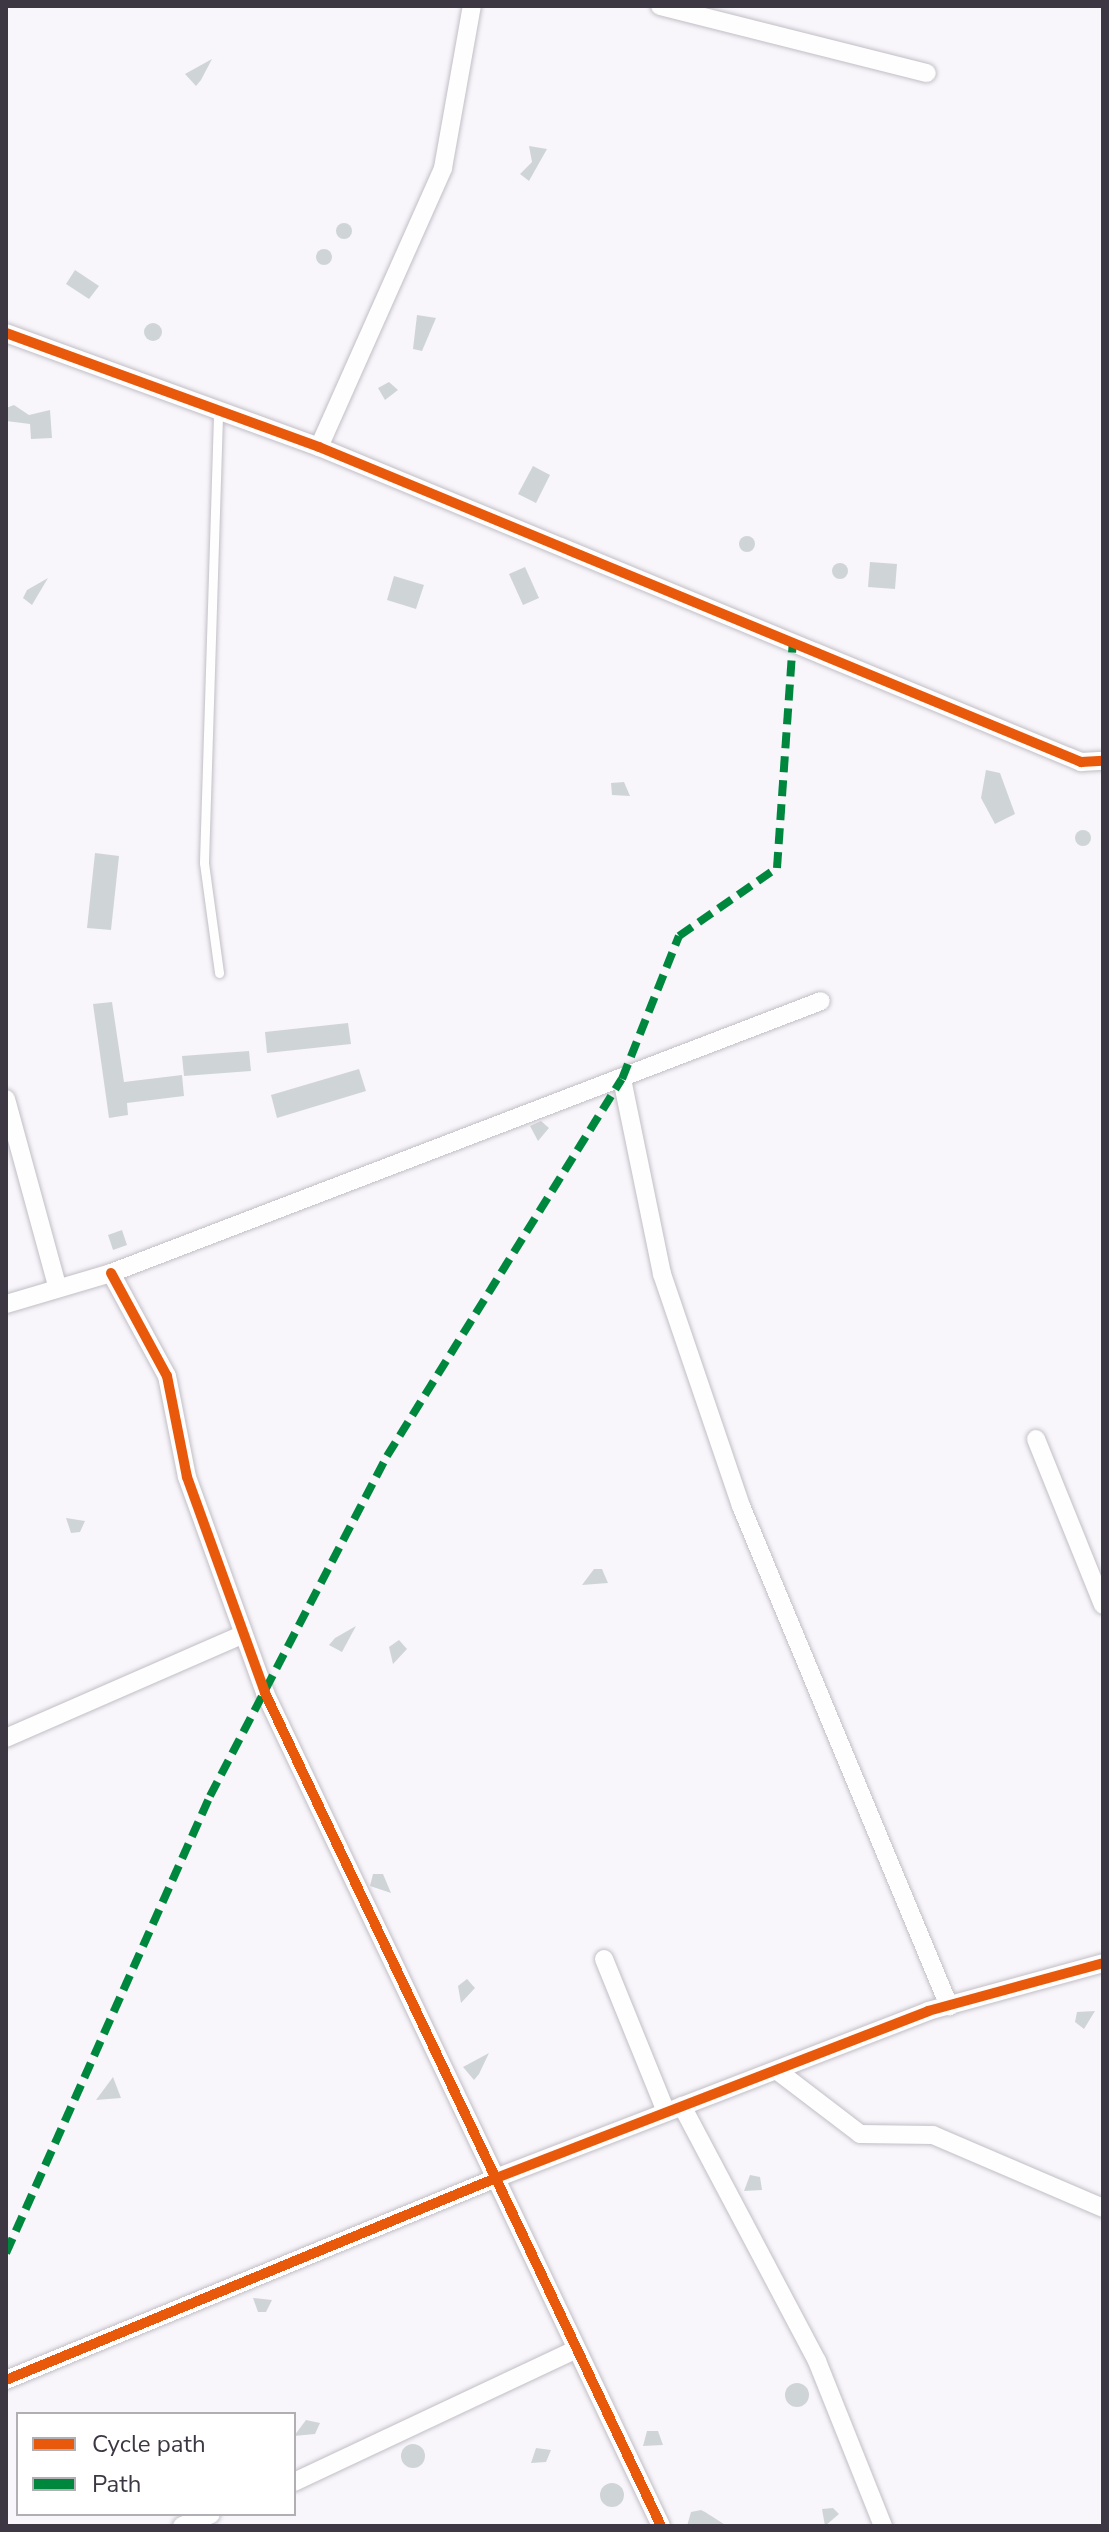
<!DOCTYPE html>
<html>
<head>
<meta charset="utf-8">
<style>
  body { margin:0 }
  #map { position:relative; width:1109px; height:2532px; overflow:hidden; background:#f8f6fb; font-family:"Nunito Sans",sans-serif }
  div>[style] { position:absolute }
  .building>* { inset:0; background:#cfd5d6 }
  .round { border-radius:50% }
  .roads { filter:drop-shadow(0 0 2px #c1bec5) drop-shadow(0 0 2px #c1bec5) }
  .lane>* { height:9px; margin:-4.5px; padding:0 4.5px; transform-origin:4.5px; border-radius:4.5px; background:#fefefe }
  .street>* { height:18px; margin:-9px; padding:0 9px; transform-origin:9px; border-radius:9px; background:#fefefe }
  .quiet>* { height:8px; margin-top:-4px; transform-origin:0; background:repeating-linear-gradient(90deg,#00873e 0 16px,transparent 0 24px) }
  .cycleway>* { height:10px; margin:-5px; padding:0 5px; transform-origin:5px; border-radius:5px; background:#e8590c }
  span { translate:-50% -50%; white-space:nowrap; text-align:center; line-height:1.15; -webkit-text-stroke:6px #fff; paint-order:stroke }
  .frame { position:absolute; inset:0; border:8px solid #3c3742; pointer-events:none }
  .legend { position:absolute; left:16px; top:2412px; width:280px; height:104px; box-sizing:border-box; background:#fff; border:2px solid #b1afb3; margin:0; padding:10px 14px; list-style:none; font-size:24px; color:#3c3742 }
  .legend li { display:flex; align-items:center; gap:16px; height:40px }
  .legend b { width:40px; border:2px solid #b1afb3 }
</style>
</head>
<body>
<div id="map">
  <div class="building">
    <div style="clip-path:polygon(212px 59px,201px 80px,196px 86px,185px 74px)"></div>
    <div style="clip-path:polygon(529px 146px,547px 149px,529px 181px,520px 174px,532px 162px)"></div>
    <div class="round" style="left:336px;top:223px;width:16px;height:16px"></div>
    <div class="round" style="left:316px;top:249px;width:16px;height:16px"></div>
    <div style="clip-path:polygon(75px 270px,99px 286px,89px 299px,66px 284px)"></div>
    <div style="clip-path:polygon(417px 315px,436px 318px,422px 351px,413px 349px)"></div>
    <div class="round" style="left:144px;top:323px;width:18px;height:18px"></div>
    <div style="clip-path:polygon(389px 382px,398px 390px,385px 400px,378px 388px)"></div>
    <div style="clip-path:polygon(14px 405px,29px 415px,50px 410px,52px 438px,31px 439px,30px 424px,6px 421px,6px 408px)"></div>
    <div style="clip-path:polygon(533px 466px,550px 475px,536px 503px,518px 494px)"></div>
    <div class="round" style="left:739px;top:536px;width:16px;height:16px"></div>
    <div style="clip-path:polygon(870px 562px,897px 564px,895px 589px,868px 587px)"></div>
    <div class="round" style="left:832px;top:563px;width:16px;height:16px"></div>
    <div style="clip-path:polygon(525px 567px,539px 598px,523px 605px,509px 574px)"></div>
    <div style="clip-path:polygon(394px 576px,424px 585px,416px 609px,387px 600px)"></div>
    <div style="clip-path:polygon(48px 578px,32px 605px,23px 598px,27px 590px)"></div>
    <div style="clip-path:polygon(986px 770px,1000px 773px,1015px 814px,995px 824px,981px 798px)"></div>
    <div style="clip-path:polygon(624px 782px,630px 796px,612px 795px,611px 783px)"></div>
    <div class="round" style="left:1075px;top:830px;width:16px;height:16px"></div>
    <div style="clip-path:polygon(95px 853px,119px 856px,111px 930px,87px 928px)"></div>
    <div style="clip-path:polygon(112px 1002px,124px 1082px,182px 1075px,184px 1096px,127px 1103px,128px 1115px,109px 1118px,93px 1004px)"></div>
    <div style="clip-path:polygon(348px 1023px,351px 1044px,267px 1053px,265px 1032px)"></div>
    <div style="clip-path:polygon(249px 1051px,251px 1071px,184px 1076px,182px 1056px)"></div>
    <div style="clip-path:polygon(359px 1069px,366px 1091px,277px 1118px,271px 1095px)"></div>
    <div style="clip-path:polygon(541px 1121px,549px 1128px,538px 1141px,530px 1126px)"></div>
    <div style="clip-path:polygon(122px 1230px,127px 1245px,113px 1250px,108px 1235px)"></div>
    <div style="clip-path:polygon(66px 1518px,85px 1521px,80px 1532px,71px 1533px)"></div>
    <div style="clip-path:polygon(594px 1569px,602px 1569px,608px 1583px,582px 1585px)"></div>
    <div style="clip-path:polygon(356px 1626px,342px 1652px,329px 1645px,335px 1638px)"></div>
    <div style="clip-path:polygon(399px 1640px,407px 1649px,393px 1664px,389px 1647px)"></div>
    <div style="clip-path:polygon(373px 1874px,383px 1874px,391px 1893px,370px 1886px)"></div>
    <div style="clip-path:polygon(467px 1979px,475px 1988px,461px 2003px,458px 1986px)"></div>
    <div style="clip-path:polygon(1095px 2011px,1084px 2029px,1075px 2022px,1077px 2012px)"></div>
    <div style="clip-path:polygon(489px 2053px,479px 2074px,474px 2080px,463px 2067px)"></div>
    <div style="clip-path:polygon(113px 2077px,121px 2098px,96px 2100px)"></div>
    <div style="clip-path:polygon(750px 2175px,760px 2177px,762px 2190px,744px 2191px)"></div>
    <div style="clip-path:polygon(253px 2298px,272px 2300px,266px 2312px,258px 2312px)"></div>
    <div class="round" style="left:785px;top:2383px;width:24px;height:24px"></div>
    <div style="clip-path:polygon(306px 2420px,320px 2423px,315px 2434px,294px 2436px)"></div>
    <div style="clip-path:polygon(647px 2431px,658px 2431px,663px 2445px,643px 2446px)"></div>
    <div class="round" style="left:401px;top:2444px;width:24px;height:24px"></div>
    <div style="clip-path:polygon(536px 2448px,551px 2450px,546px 2462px,531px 2463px)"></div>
    <div class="round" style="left:600px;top:2483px;width:24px;height:24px"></div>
    <div style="clip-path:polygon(833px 2508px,839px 2514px,825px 2526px,822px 2509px)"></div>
    <div style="clip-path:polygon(701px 2510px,705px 2512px,727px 2526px,687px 2526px,691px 2512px)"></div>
  </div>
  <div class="roads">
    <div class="lane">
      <div style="left:218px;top:416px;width:447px;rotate:91.8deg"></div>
      <div style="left:204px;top:863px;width:111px;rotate:82.2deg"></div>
    </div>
    <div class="street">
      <div style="left:660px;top:6px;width:275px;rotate:14.1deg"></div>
      <div style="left:6px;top:333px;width:333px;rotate:20deg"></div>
      <div style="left:319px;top:447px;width:825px;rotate:22.46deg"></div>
      <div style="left:1081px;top:762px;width:22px;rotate:-3deg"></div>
      <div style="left:319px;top:447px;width:305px;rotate:-66deg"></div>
      <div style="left:443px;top:168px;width:165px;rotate:-79.9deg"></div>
      <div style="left:622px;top:1079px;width:199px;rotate:78.4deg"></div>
      <div style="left:662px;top:1274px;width:245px;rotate:71.2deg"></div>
      <div style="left:741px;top:1506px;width:542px;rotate:67.41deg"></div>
      <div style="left:6px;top:1099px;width:194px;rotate:74.7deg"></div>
      <div style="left:111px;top:1273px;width:117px;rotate:61.5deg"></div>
      <div style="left:167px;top:1376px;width:103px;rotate:78.8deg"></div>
      <div style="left:187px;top:1477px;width:230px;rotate:70.1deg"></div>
      <div style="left:265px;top:1693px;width:922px;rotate:64.57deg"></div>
      <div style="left:6px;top:1304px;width:109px;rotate:-16.4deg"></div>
      <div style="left:111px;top:1273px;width:760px;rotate:-20.96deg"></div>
      <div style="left:1036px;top:1439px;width:179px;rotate:68deg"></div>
      <div style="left:6px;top:1738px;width:255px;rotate:-23.6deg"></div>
      <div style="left:604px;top:1959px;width:165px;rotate:67.9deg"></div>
      <div style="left:779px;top:2072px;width:102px;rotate:37.4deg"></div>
      <div style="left:860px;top:2134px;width:73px;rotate:0.8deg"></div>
      <div style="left:933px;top:2135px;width:185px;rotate:23.2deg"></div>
      <div style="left:682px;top:2106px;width:289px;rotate:62.1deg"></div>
      <div style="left:817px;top:2361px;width:178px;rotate:68.2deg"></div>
      <div style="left:6px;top:2380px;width:530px;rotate:-22.4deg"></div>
      <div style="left:496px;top:2178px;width:463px;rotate:-21.1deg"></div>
      <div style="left:928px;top:2011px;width:181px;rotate:-15.3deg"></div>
      <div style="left:294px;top:2482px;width:308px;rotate:-25.2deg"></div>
      <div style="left:182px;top:2526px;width:31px;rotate:-22deg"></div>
    </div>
  </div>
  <div class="quiet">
    <div style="left:6px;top:2253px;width:500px;rotate:-65.94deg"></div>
    <div style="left:210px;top:1796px;width:383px;rotate:-62.5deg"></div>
    <div style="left:387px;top:1456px;width:444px;rotate:-58.1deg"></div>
    <div style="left:622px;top:1079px;width:154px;rotate:-68.3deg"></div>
    <div style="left:679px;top:936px;width:119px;rotate:-34.8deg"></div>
    <div style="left:777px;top:868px;width:227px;rotate:-86deg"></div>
  </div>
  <div class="cycleway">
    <div style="left:6px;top:333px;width:333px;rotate:20deg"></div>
    <div style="left:319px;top:447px;width:825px;rotate:22.46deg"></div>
    <div style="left:1081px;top:762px;width:22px;rotate:-3deg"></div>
    <div style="left:111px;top:1273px;width:117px;rotate:61.5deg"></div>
    <div style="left:167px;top:1376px;width:103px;rotate:78.8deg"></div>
    <div style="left:187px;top:1477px;width:230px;rotate:70.1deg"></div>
    <div style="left:265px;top:1693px;width:922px;rotate:64.57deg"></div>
    <div style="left:6px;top:2380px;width:530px;rotate:-22.4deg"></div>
    <div style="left:496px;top:2178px;width:463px;rotate:-21.1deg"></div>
    <div style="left:928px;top:2011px;width:181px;rotate:-15.3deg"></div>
  </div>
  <div class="frame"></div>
  <ul class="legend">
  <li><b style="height:10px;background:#e8590c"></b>Cycle path</li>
  <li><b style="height:10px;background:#00873e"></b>Path</li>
  </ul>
</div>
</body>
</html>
